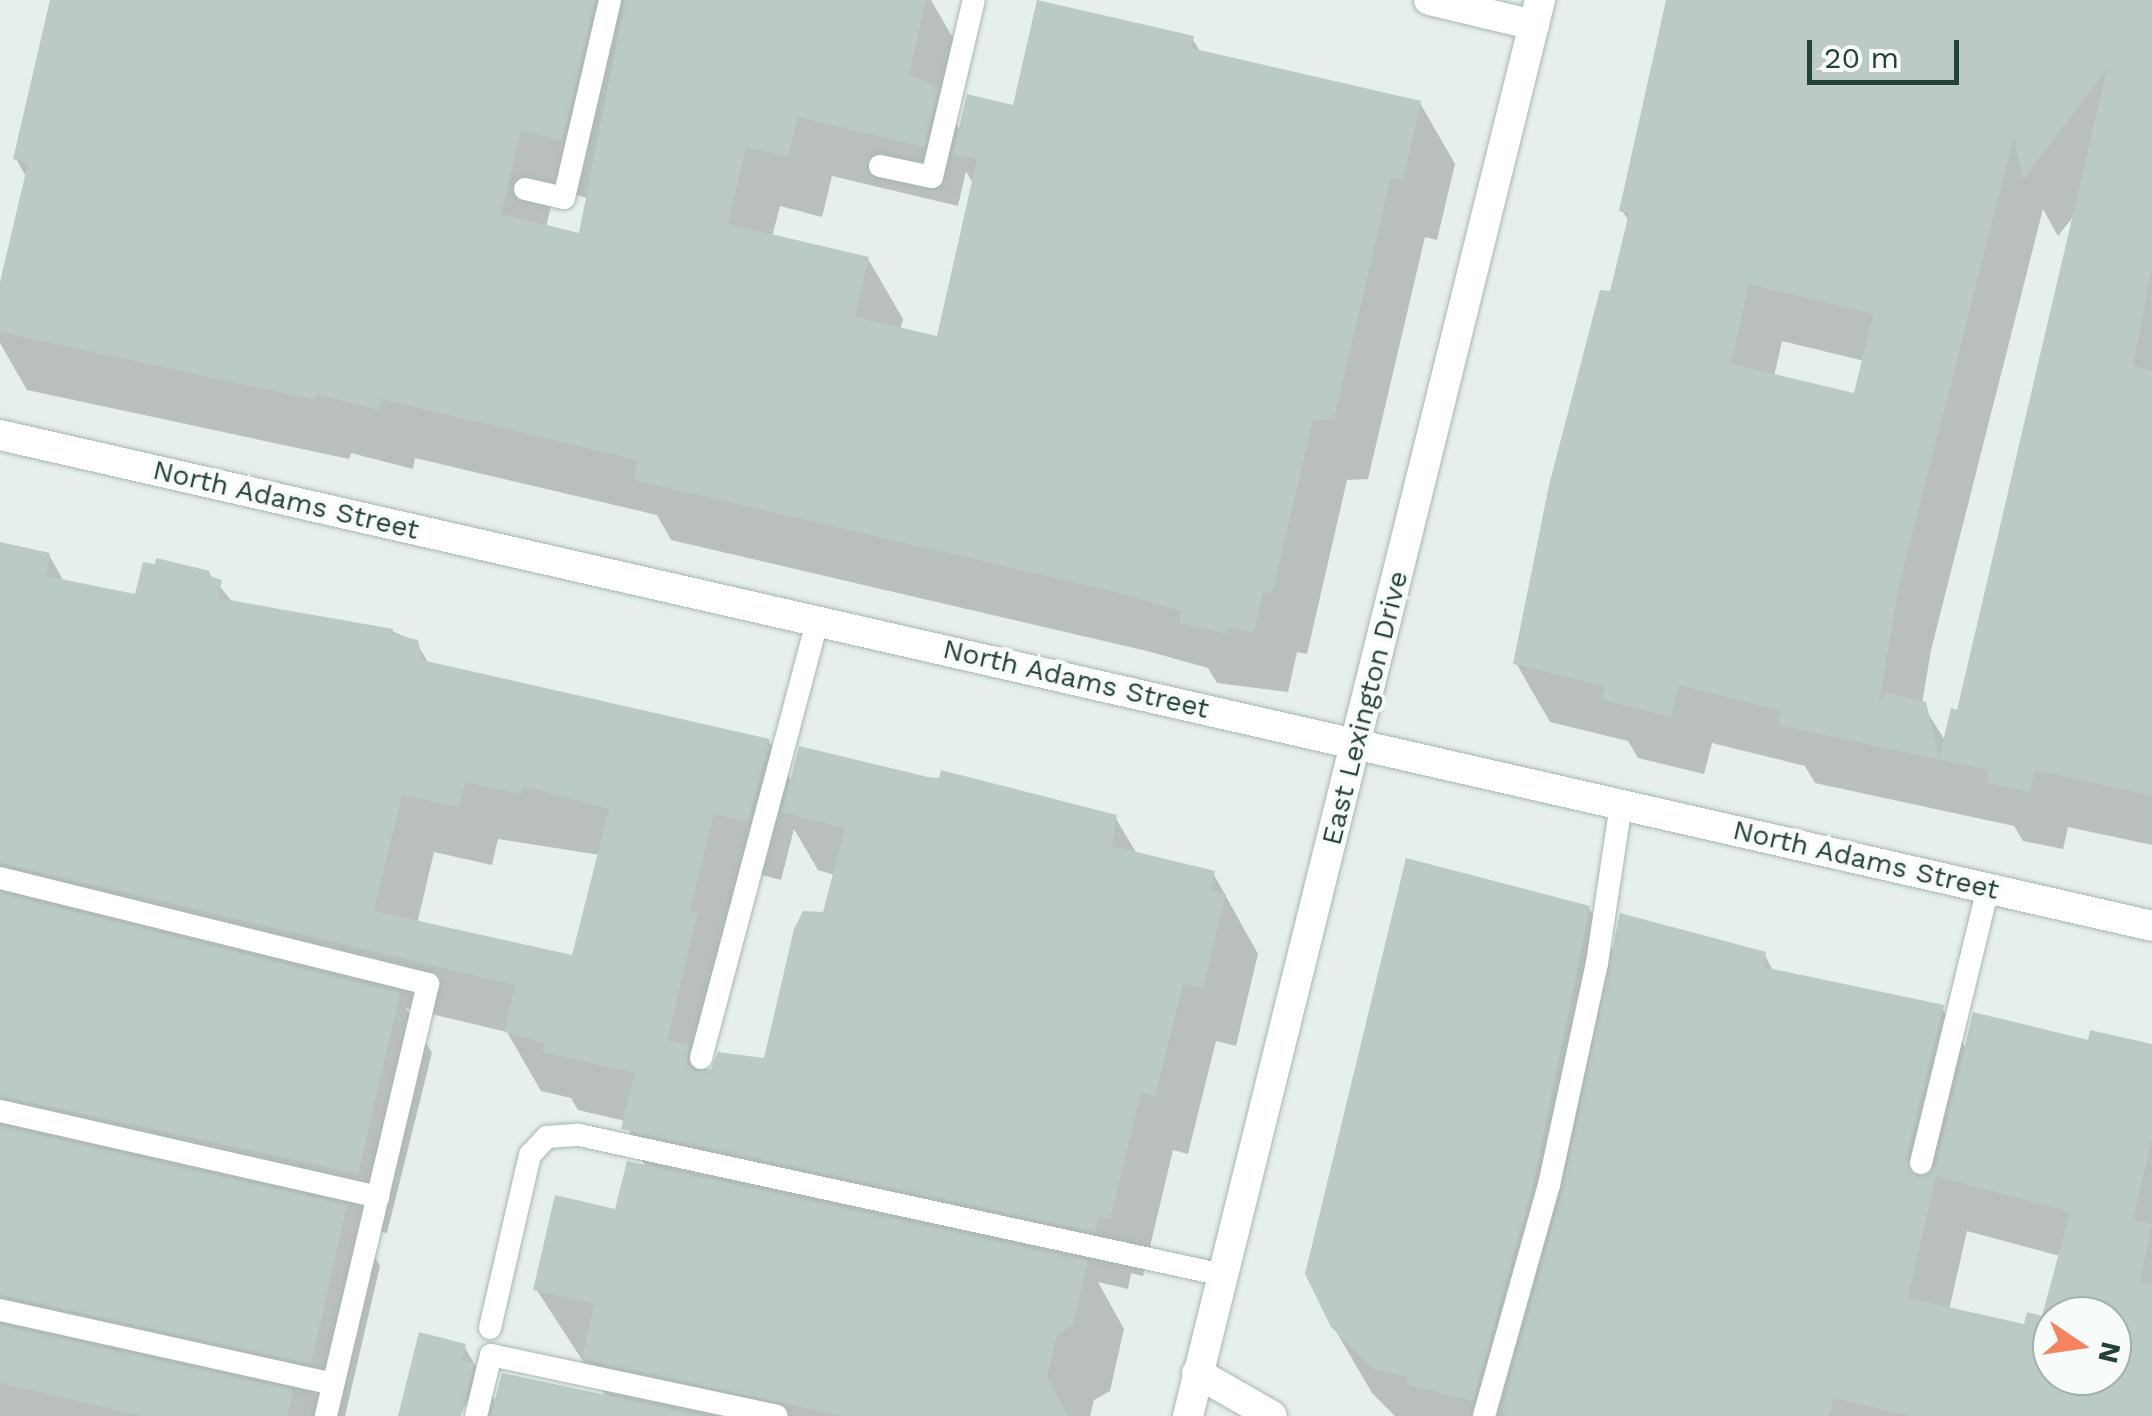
<!DOCTYPE html>
<html>
<head>
<meta charset="utf-8">
<style>
  body { margin:0 }
  #map { position:relative; width:2152px; height:1416px; overflow:hidden; background:#e6efeb; font-family:"Work Sans",sans-serif }
  div>[style] { position:absolute }
  .shadow>* { inset:0; background:#0003 }
  .building>* { inset:0; background:#bbcac4 }
  .roads { filter:drop-shadow(0 0 2px #a8b8b2) drop-shadow(0 0 2px #a8b8b2) }
  .service>* { height:22px; margin:-11px; padding:0 11px; transform-origin:11px; border-radius:11px; background:#fff }
  .minor>* { height:30px; margin:-15px; padding:0 15px; transform-origin:15px; border-radius:15px; background:#fff }
  span { translate:-50% -50%; white-space:nowrap; text-align:center; line-height:1.15; -webkit-text-stroke:8px #f7fbf9; paint-order:stroke }
  .street-label { font-size:28px; color:#24423a }
  .north { position:absolute; left:2032px; top:1296px; width:100px; height:100px; box-sizing:border-box; background:#f7fbf9; border:2px solid #a3b1ad; border-radius:50%; rotate:103deg; font-size:28px; font-weight:700; line-height:40px; text-align:center; color:#24423a }
  .north::after { content:''; display:block; margin:auto; width:35px; height:45px; background:#f4845f; clip-path:polygon(50% 0,100% 100%,50% 72%,0 100%) }
  .scale { position:absolute; left:1807px; top:40px; width:152px; height:45px; box-sizing:border-box; border:5px solid #24423a; border-top:0; padding-left:12px; font-size:30px; line-height:35px; white-space:nowrap; color:#24423a; -webkit-text-stroke:8px #f7fbf9; paint-order:stroke }
</style>
</head>
<body>
<div id="map">
  <div class="shadow">
    <div style="clip-path:polygon(evenodd,51px 0,931px 0,957px 45px,947px 108px,961px 132px,1192px 38px,1201px 53px,1420px 103px,1455px 164px,1437px 240px,1425px 237px,1368px 479px,1347px 480px,1307px 654px,1297px 652px,1288px 692px,1217px 683px,1208px 668px,1147px 651px,671px 540px,657px 515px,415px 458px,413px 469px,351px 453px,349px 459px,27px 390px,0 343px,0 297px,27px 178px,16px 159px,51px 0,966px 171px,974px 185px,938px 339px,900px 330px,903px 319px,868px 259px,772px 237px,780px 206px,822px 217px,832px 176px,958px 206px,966px 171px,51px 0,555px 190px,588px 198px,581px 236px,546px 227px,555px 190px)"></div>
    <div style="clip-path:polygon(evenodd,1669px 0,2152px 0,2152px 845px,2068px 827px,2063px 849px,2023px 841px,2014px 826px,1815px 783px,1805px 766px,1712px 743px,1704px 774px,1638px 758px,1628px 741px,1550px 722px,1516px 663px,1602px 292px,1612px 294px,1629px 222px,1622px 210px,1669px 0,2043px 209px,2058px 236px,2076px 213px,1959px 713px,1946px 742px,1922px 704px,1931px 650px,2043px 209px,1669px 0,1782px 341px,1864px 361px,1856px 396px,1774px 377px,1782px 341px)"></div>
    <div style="clip-path:polygon(evenodd,0 545px,49px 555px,64px 582px,137px 597px,209px 573px,233px 603px,392px 631px,416px 642px,429px 664px,769px 741px,792px 782px,928px 780px,1115px 817px,1137px 854px,1213px 873px,1258px 954px,1236px 1046px,1216px 1041px,1188px 1154px,1173px 1150px,1143px 1276px,1131px 1273px,1128px 1289px,1098px 1282px,1124px 1329px,1110px 1391px,1094px 1400px,1090px 1416px,465px 1416px,468px 1399px,460px 1416px,401px 1416px,464px 1346px,497px 1403px,607px 1398px,536px 1289px,617px 1212px,646px 1168px,625px 1121px,578px 1110px,571px 1098px,541px 1091px,507px 1032px,406px 1008px,432px 1053px,387px 1233px,357px 1227px,380px 1266px,345px 1416px,0 1416px,0 545px,794px 829px,818px 870px,835px 875px,825px 915px,766px 1061px,706px 1073px,747px 871px,781px 880px,794px 829px,0 545px,498px 839px,600px 855px,574px 958px,417px 924px,434px 852px,492px 865px,498px 839px)"></div>
    <div style="clip-path:polygon(evenodd,1589px 908px,1614px 952px,1764px 954px,1774px 972px,1942px 1008px,1967px 1050px,2152px 1047px,2152px 1416px,1395px 1416px,1372px 1393px,1333px 1326px,1589px 908px,1967px 1231px,2060px 1256px,2043px 1319px,2025px 1327px,1949px 1310px,1967px 1231px,1589px 908px,2052px 1316px,2112px 1316px,2112px 1376px,2052px 1376px,2052px 1316px)"></div>
  </div>
  <div class="building">
    <div style="clip-path:polygon(50px 0,595px 0,562px 141px,521px 130px,501px 214px,579px 233px,625px 0,926px 0,909px 75px,938px 87px,924px 147px,798px 117px,788px 157px,746px 147px,728px 224px,869px 257px,855px 317px,937px 336px,977px 159px,953px 154px,967px 94px,1013px 105px,1037px 0,1194px 36px,1191px 48px,1421px 101px,1403px 180px,1391px 177px,1334px 419px,1313px 420px,1272px 594px,1263px 592px,1254px 633px,1228px 627px,1227px 634px,1179px 623px,1182px 611px,1111px 591px,634px 480px,638px 460px,381px 399px,378px 410px,317px 394px,315px 400px,0 332px,0 282px,28px 163px,13px 159px)"></div>
    <div style="clip-path:polygon(evenodd,1666px 0,2152px 0,2152px 267px,2133px 366px,2152px 371px,2152px 796px,2035px 770px,2030px 792px,1987px 783px,1989px 770px,1778px 725px,1781px 711px,1679px 685px,1671px 717px,1602px 700px,1605px 686px,1513px 664px,1549px 485px,1600px 290px,1610px 291px,1629px 213px,1619px 211px,1666px 0,2107px 69px,1957px 710px,1951px 708px,1939px 758px,1926px 702px,1886px 693px,1879px 703px,1898px 590px,2014px 137px,2023px 180px,2107px 69px,1666px 0,1749px 284px,1873px 314px,1854px 393px,1731px 364px,1749px 284px)"></div>
    <div style="clip-path:polygon(evenodd,0 542px,50px 553px,46px 576px,135px 594px,143px 562px,155px 564px,156px 558px,210px 571px,209px 576px,222px 580px,218px 598px,393px 629px,392px 634px,418px 640px,422px 660px,770px 739px,748px 822px,714px 814px,690px 911px,698px 912px,667px 1040px,689px 1045px,687px 1063px,696px 1072px,711px 1069px,718px 1052px,764px 1058px,794px 929px,803px 911px,823px 912px,845px 828px,782px 812px,799px 746px,928px 777px,939px 778px,941px 770px,1117px 815px,1112px 846px,1215px 871px,1210px 890px,1226px 894px,1203px 988px,1183px 984px,1155px 1096px,1141px 1093px,1110px 1219px,1098px 1216px,1095px 1232px,621px 1129px,635px 1073px,542px 1052px,545px 1043px,504px 1032px,515px 985px,0 863px,0 542px,465px 782px,521px 794px,523px 786px,609px 809px,572px 955px,374px 911px,402px 795px,459px 807px,465px 782px)"></div>
    <div style="clip-path:polygon(1406px 858px,1590px 906px,1534px 1181px,1473px 1401px,1406px 1384px,1408px 1377px,1372px 1368px,1331px 1327px,1305px 1274px)"></div>
    <div style="clip-path:polygon(0 893px,400px 993px,358px 1174px,0 1096px)"></div>
    <div style="clip-path:polygon(evenodd,1620px 913px,1766px 952px,1764px 967px,1944px 1005px,1906px 1159px,1917px 1177px,1936px 1167px,1973px 1012px,2088px 1040px,2090px 1030px,2152px 1044px,2152px 1138px,2133px 1220px,2152px 1224px,2140px 1282px,2152px 1285px,2152px 1416px,1911px 1416px,1834px 1398px,1829px 1416px,1505px 1416px,1502px 1408px,1563px 1189px,1620px 913px,1936px 1176px,2070px 1212px,2042px 1316px,2027px 1312px,2024px 1324px,1908px 1298px,1936px 1176px,1620px 913px,2052px 1316px,2112px 1316px,2112px 1376px,2052px 1376px,2052px 1316px)"></div>
    <div style="clip-path:polygon(0 1126px,347px 1205px,311px 1364px,0 1295px)"></div>
    <div style="clip-path:polygon(627px 1161px,1088px 1261px,1073px 1325px,1057px 1334px,1047px 1377px,1068px 1416px,842px 1416px,582px 1359px,594px 1304px,533px 1290px,555px 1195px,615px 1209px)"></div>
    <div style="clip-path:polygon(0 1325px,293px 1390px,287px 1416px,143px 1416px,0 1383px)"></div>
    <div style="clip-path:polygon(419px 1332px,466px 1344px,462px 1360px,474px 1363px,461px 1416px,398px 1416px)"></div>
    <div style="clip-path:polygon(502px 1373px,705px 1416px,491px 1416px)"></div>
  </div>
  <div class="roads">
    <div class="service">
      <div style="left:880px;top:166px;width:53px;rotate:11.9deg"></div>
      <div style="left:932px;top:177px;width:182px;rotate:-76.7deg"></div>
      <div style="left:525px;top:189px;width:40px;rotate:13deg"></div>
      <div style="left:564px;top:198px;width:203px;rotate:-76.9deg"></div>
      <div style="left:0;top:878px;width:441px;rotate:13.9deg"></div>
      <div style="left:428px;top:984px;width:444px;rotate:103.3deg"></div>
      <div style="left:701px;top:1058px;width:452px;rotate:-75.1deg"></div>
      <div style="left:0;top:1111px;width:388px;rotate:12.8deg"></div>
      <div style="left:1921px;top:1163px;width:283px;rotate:-76.3deg"></div>
      <div style="left:0;top:1310px;width:341px;rotate:12.5deg"></div>
      <div style="left:490px;top:1328px;width:178px;rotate:-77deg"></div>
      <div style="left:530px;top:1155px;width:25px;rotate:-47deg"></div>
      <div style="left:547px;top:1137px;width:32px;rotate:-4deg"></div>
      <div style="left:579px;top:1135px;width:659px;rotate:12.26deg"></div>
      <div style="left:476px;top:1416px;width:63px;rotate:-76.2deg"></div>
      <div style="left:491px;top:1355px;width:292px;rotate:12deg"></div>
      <div style="left:1484px;top:1416px;width:240px;rotate:-74.3deg"></div>
      <div style="left:1549px;top:1185px;width:227px;rotate:-77.8deg"></div>
      <div style="left:1597px;top:963px;width:161px;rotate:-81.4deg"></div>
    </div>
    <div class="minor">
      <div style="left:1429px;top:0;width:108px;rotate:13.4deg"></div>
      <div style="left:0;top:435px;width:2207px;rotate:12.85deg"></div>
      <div style="left:1197px;top:1373px;width:86px;rotate:29.8deg"></div>
      <div style="left:1188px;top:1416px;width:1459px;rotate:-76.04deg"></div>
    </div>
  </div>
  <div class="street-label">
    <span style="left:286px;top:500px;rotate:13deg">North Adams Street</span>
    <span style="left:1076px;top:679px;rotate:13deg">North Adams Street</span>
    <span style="left:1365px;top:708px;rotate:-76deg">East Lexington Drive</span>
    <span style="left:1866px;top:860px;rotate:13deg">North Adams Street</span>
  </div>
  <div class="north">N</div>
  <div class="scale">20 m</div>
</div>
</body>
</html>
